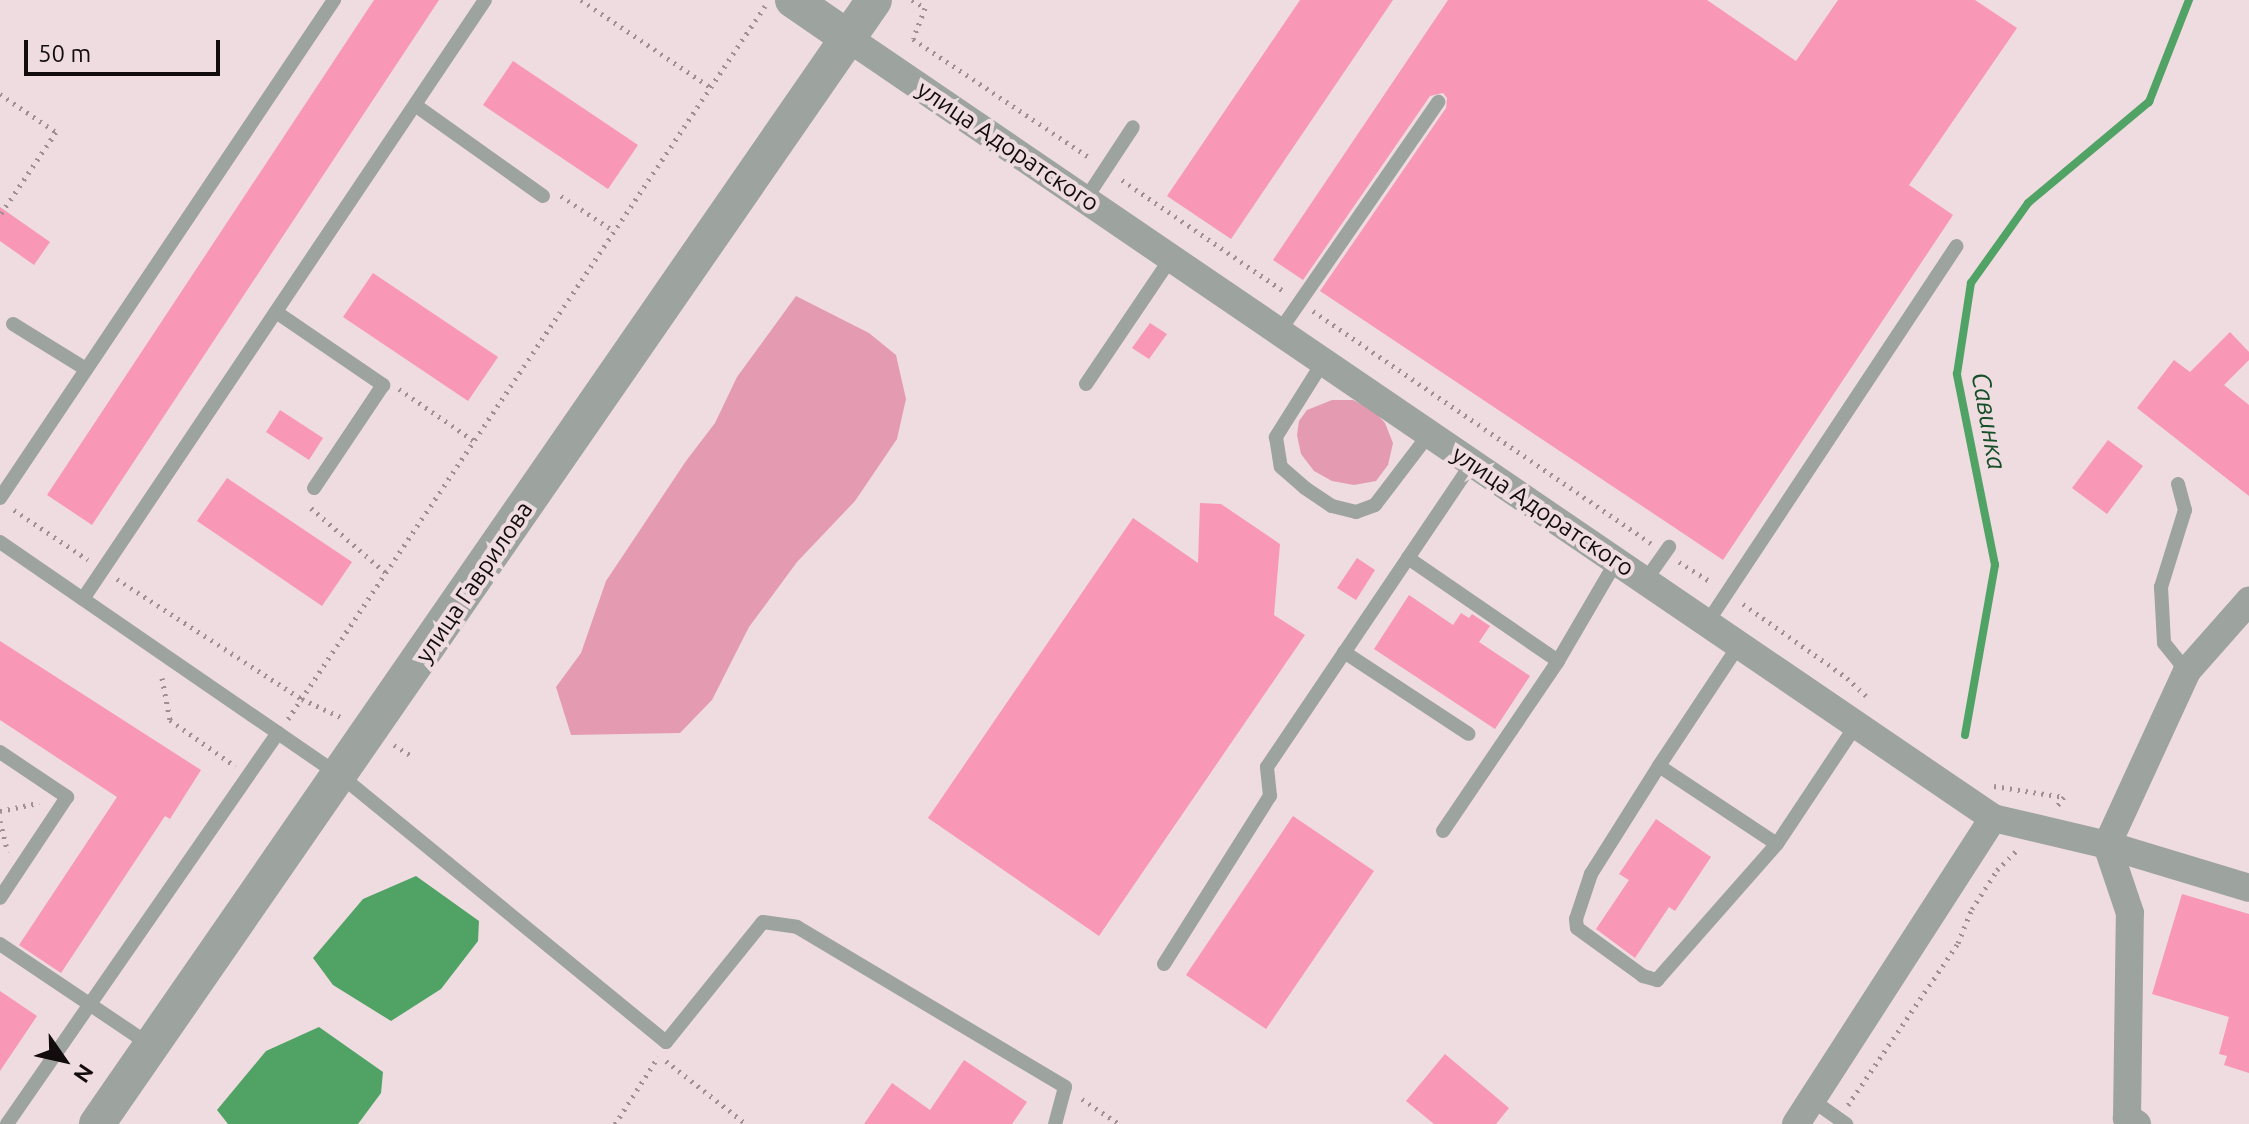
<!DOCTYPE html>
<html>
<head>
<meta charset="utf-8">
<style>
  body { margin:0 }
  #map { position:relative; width:2249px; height:1124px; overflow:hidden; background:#efdce1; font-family:Ubuntu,sans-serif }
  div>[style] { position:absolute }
  .green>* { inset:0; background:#e49bb1 }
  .water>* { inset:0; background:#51a265 }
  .stream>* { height:8px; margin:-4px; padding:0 4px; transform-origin:4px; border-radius:4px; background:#51a265 }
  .building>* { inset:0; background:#f897b6 }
  .path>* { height:5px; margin-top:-2.5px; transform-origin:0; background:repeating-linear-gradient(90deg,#9d8f93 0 2px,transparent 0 8px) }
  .service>* { height:14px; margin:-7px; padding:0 7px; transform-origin:7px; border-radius:7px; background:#9da39e }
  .minor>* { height:28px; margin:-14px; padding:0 14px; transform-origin:14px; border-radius:14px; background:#9da39e }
  .tertiary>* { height:36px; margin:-18px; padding:0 18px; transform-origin:18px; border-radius:18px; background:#9da39e }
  span { translate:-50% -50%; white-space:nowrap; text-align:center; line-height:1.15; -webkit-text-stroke:8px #efdce1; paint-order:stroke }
  .street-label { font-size:24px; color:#120c0e }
  .water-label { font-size:26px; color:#144f27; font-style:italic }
  .north { position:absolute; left:24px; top:1020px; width:80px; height:80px; -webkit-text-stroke:6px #efdce1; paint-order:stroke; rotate:124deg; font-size:22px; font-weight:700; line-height:32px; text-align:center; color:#120c0e }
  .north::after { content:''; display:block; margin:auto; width:28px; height:36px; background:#120c0e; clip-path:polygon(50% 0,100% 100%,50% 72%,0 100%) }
  .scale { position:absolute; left:24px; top:40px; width:196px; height:36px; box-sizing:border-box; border:4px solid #120c0e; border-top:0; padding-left:10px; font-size:24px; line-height:28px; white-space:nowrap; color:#120c0e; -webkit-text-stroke:6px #efdce1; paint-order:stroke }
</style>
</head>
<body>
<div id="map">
  <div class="green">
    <div style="clip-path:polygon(796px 296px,869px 333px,896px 355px,906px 399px,897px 439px,855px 501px,797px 562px,749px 627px,712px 700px,680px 733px,571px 735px,556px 687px,581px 653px,606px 581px,686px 461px,715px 423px,737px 377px)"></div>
    <div style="clip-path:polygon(1332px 400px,1353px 400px,1373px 410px,1385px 423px,1393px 443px,1388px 465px,1376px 481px,1354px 485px,1332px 481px,1314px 471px,1301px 454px,1297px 435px,1299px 421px,1307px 410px)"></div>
  </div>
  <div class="water">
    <div style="clip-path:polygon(416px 876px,479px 921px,478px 941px,441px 989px,391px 1021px,333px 985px,313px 958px,363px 899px)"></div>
    <div style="clip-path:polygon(319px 1027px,383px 1072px,381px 1093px,358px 1124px,228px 1124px,217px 1110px,266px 1051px)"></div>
  </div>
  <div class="stream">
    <div style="left:1965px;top:735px;width:173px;rotate:-80deg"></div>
    <div style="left:1995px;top:565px;width:195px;rotate:-101.3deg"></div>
    <div style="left:1957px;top:374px;width:92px;rotate:-81.3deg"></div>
    <div style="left:1971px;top:283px;width:98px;rotate:-54.5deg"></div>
    <div style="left:2028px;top:203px;width:158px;rotate:-39.9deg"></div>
    <div style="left:2149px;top:102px;width:110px;rotate:-68.6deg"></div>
  </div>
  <div class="building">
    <div style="clip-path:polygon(374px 0,439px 0,92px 525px,47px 495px)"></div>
    <div style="clip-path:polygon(1300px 0,1393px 0,1231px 239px,1167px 196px)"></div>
    <div style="clip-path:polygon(1448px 0,1707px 0,1796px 61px,1838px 0,1975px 0,2017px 28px,1909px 185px,1953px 215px,1723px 560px,1320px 291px,1446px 108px,1447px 98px,1443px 93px,1430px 96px,1303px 280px,1273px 260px)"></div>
    <div style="clip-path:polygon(513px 61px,638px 145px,608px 189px,483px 105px)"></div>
    <div style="clip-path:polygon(0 207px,50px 242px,34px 265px,0 241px)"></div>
    <div style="clip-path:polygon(373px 273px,498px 357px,468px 401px,343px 317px)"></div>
    <div style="clip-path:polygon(1150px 323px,1167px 334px,1149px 359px,1132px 348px)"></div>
    <div style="clip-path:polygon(2230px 332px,2249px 352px,2249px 360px,2224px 385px,2249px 405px,2249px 496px,2137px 408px,2174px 360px,2190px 372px)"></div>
    <div style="clip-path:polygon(280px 410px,323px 438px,309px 460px,266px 432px)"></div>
    <div style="clip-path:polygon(2108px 440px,2143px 466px,2107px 514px,2072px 488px)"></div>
    <div style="clip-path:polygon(227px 478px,352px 562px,322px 606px,197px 521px)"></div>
    <div style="clip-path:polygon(1200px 503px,1221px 504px,1280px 544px,1274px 615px,1305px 635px,1099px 936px,928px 818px,1133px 518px,1198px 563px)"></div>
    <div style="clip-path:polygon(1357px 558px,1375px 570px,1356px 600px,1337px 588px)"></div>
    <div style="clip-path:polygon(1409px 595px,1453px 625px,1461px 613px,1469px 618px,1472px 614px,1490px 626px,1479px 642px,1530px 676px,1495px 729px,1374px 649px)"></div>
    <div style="clip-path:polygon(0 641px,201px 770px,170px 819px,165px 816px,61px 973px,19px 945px,117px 797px,0 720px)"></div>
    <div style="clip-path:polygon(1293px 816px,1374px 871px,1266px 1029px,1186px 975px)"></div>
    <div style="clip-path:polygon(1656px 819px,1711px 857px,1675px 911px,1669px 907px,1635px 958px,1596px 929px,1629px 880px,1619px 874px)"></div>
    <div style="clip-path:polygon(2182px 894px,2249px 914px,2249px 1073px,2224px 1065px,2227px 1056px,2219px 1054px,2229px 1017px,2152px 994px)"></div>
    <div style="clip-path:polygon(0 991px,37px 1016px,0 1071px)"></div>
    <div style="clip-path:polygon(1445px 1054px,1509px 1108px,1496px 1124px,1434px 1124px,1406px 1101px)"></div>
    <div style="clip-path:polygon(964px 1060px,1027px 1102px,1012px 1124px,864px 1124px,892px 1083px,930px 1110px)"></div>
  </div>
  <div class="path">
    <div style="left:581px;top:0;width:156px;rotate:34deg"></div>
    <div style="left:912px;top:0;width:15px;rotate:32deg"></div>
    <div style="left:925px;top:8px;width:33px;rotate:111deg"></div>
    <div style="left:913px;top:39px;width:213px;rotate:33.9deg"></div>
    <div style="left:0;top:94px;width:68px;rotate:34.2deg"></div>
    <div style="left:56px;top:132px;width:100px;rotate:124deg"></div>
    <div style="left:1122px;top:180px;width:198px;rotate:34.5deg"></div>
    <div style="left:561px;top:196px;width:64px;rotate:33.4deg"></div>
    <div style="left:1313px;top:311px;width:410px;rotate:34.5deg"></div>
    <div style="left:399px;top:389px;width:91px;rotate:34.7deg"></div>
    <div style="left:311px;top:508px;width:99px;rotate:40.9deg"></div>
    <div style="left:14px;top:510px;width:89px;rotate:34deg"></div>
    <div style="left:1679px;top:562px;width:38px;rotate:32deg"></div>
    <div style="left:117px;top:579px;width:221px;rotate:33deg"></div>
    <div style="left:302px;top:699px;width:45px;rotate:24.9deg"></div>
    <div style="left:1743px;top:604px;width:128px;rotate:35.4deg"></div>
    <div style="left:1847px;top:678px;width:26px;rotate:43deg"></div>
    <div style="left:162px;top:678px;width:43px;rotate:79.2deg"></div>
    <div style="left:170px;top:720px;width:80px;rotate:35.3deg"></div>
    <div style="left:288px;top:719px;width:858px;rotate:-56.22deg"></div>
    <div style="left:394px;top:745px;width:19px;rotate:32deg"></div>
    <div style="left:1994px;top:786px;width:71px;rotate:8.9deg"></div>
    <div style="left:2064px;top:797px;width:11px;rotate:128deg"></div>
    <div style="left:0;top:811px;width:40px;rotate:-12deg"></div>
    <div style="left:0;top:821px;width:32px;rotate:76deg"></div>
    <div style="left:666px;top:1061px;width:102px;rotate:38.2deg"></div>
    <div style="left:1082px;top:1099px;width:45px;rotate:34deg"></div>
    <div style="left:1848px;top:1105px;width:196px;rotate:-55.8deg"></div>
    <div style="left:1958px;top:943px;width:37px;rotate:-68deg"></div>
    <div style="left:1972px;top:909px;width:46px;rotate:-57.3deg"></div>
    <div style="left:1997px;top:870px;width:27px;rotate:-45deg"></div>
    <div style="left:615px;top:1124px;width:80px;rotate:-57.3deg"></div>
  </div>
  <div class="service">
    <div style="left:415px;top:105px;width:157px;rotate:35.4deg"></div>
    <div style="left:1085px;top:200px;width:87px;rotate:-56.7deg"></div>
    <div style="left:276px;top:312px;width:130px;rotate:34.3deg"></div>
    <div style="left:383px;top:385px;width:124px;rotate:123.8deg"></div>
    <div style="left:13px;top:324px;width:86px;rotate:31.7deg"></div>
    <div style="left:1279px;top:332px;width:280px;rotate:-55.3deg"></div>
    <div style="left:1323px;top:362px;width:89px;rotate:122.1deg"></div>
    <div style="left:1276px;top:437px;width:30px;rotate:81deg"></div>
    <div style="left:1281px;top:467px;width:32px;rotate:41deg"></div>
    <div style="left:1305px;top:488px;width:32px;rotate:34deg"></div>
    <div style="left:1332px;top:506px;width:25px;rotate:14deg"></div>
    <div style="left:1356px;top:512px;width:20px;rotate:-20deg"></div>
    <div style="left:1375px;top:505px;width:89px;rotate:-52.7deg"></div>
    <div style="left:1086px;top:384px;width:152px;rotate:-56deg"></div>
    <div style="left:2178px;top:484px;width:27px;rotate:75deg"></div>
    <div style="left:2185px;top:510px;width:81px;rotate:107.3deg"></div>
    <div style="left:2161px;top:587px;width:56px;rotate:86.9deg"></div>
    <div style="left:2164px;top:643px;width:36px;rotate:51deg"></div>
    <div style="left:0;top:498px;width:600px;rotate:-56.15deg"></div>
    <div style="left:0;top:542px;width:414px;rotate:34.5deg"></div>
    <div style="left:341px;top:776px;width:420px;rotate:39.3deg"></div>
    <div style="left:666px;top:1042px;width:154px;rotate:-51.1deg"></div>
    <div style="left:763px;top:922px;width:34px;rotate:8deg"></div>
    <div style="left:797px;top:927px;width:312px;rotate:30.8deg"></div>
    <div style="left:1065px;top:1087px;width:38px;rotate:105deg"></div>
    <div style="left:1645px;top:581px;width:42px;rotate:-54.8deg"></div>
    <div style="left:83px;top:599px;width:721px;rotate:-56.13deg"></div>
    <div style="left:1707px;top:623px;width:452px;rotate:-56.5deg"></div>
    <div style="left:1739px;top:645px;width:145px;rotate:123.5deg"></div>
    <div style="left:1659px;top:766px;width:141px;rotate:33.5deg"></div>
    <div style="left:1777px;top:844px;width:143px;rotate:-56.4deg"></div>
    <div style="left:1344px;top:652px;width:149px;rotate:33.3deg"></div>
    <div style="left:1558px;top:661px;width:117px;rotate:-59.7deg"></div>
    <div style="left:0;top:752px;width:81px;rotate:33.9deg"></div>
    <div style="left:67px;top:797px;width:121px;rotate:123.6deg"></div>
    <div style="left:1659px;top:766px;width:128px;rotate:122.2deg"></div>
    <div style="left:1591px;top:874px;width:47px;rotate:108.4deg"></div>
    <div style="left:1576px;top:919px;width:9px;rotate:84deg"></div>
    <div style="left:1577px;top:928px;width:82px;rotate:36deg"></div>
    <div style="left:1643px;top:976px;width:15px;rotate:16deg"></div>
    <div style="left:1657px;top:980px;width:181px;rotate:-48.6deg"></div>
    <div style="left:1443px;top:831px;width:205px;rotate:-55.9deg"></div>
    <div style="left:1558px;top:661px;width:182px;rotate:-145.5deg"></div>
    <div style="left:1408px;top:558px;width:115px;rotate:-56deg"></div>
    <div style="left:0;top:944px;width:183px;rotate:33.9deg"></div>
    <div style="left:1164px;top:964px;width:199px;rotate:-57.8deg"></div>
    <div style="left:1270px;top:796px;width:29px;rotate:-96deg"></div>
    <div style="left:1267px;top:767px;width:252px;rotate:-56deg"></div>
    <div style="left:1812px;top:1100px;width:42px;rotate:35.2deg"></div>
    <div style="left:7px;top:1124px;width:476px;rotate:-55.3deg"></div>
  </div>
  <div class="minor">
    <div style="left:848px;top:38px;width:1385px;rotate:34.26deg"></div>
    <div style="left:1993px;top:818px;width:117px;rotate:13.3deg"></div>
    <div style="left:2107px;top:845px;width:148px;rotate:16.8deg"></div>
    <div style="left:1796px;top:1124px;width:364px;rotate:-57.2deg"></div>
    <div style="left:2137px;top:1124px;width:12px;rotate:-149deg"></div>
    <div style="left:2127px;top:1118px;width:205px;rotate:-89.2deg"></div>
    <div style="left:2130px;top:913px;width:72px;rotate:-108.7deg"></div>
    <div style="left:2107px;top:845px;width:192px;rotate:-65.3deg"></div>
    <div style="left:2187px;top:671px;width:94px;rotate:-48.5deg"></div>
  </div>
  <div class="tertiary">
    <div style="left:793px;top:0;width:67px;rotate:34.6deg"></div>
    <div style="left:97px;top:1124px;width:1366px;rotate:-55.34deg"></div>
  </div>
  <div class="street-label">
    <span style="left:1008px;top:146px;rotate:34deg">улица Адоратского</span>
    <span style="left:1543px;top:511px;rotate:34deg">улица Адоратского</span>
    <span style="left:474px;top:582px;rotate:-56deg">улица Гаврилова</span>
  </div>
  <div class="water-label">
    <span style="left:1989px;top:421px;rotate:80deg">Савинка</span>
  </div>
  <div class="north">N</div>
  <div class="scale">50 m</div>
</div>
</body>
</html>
